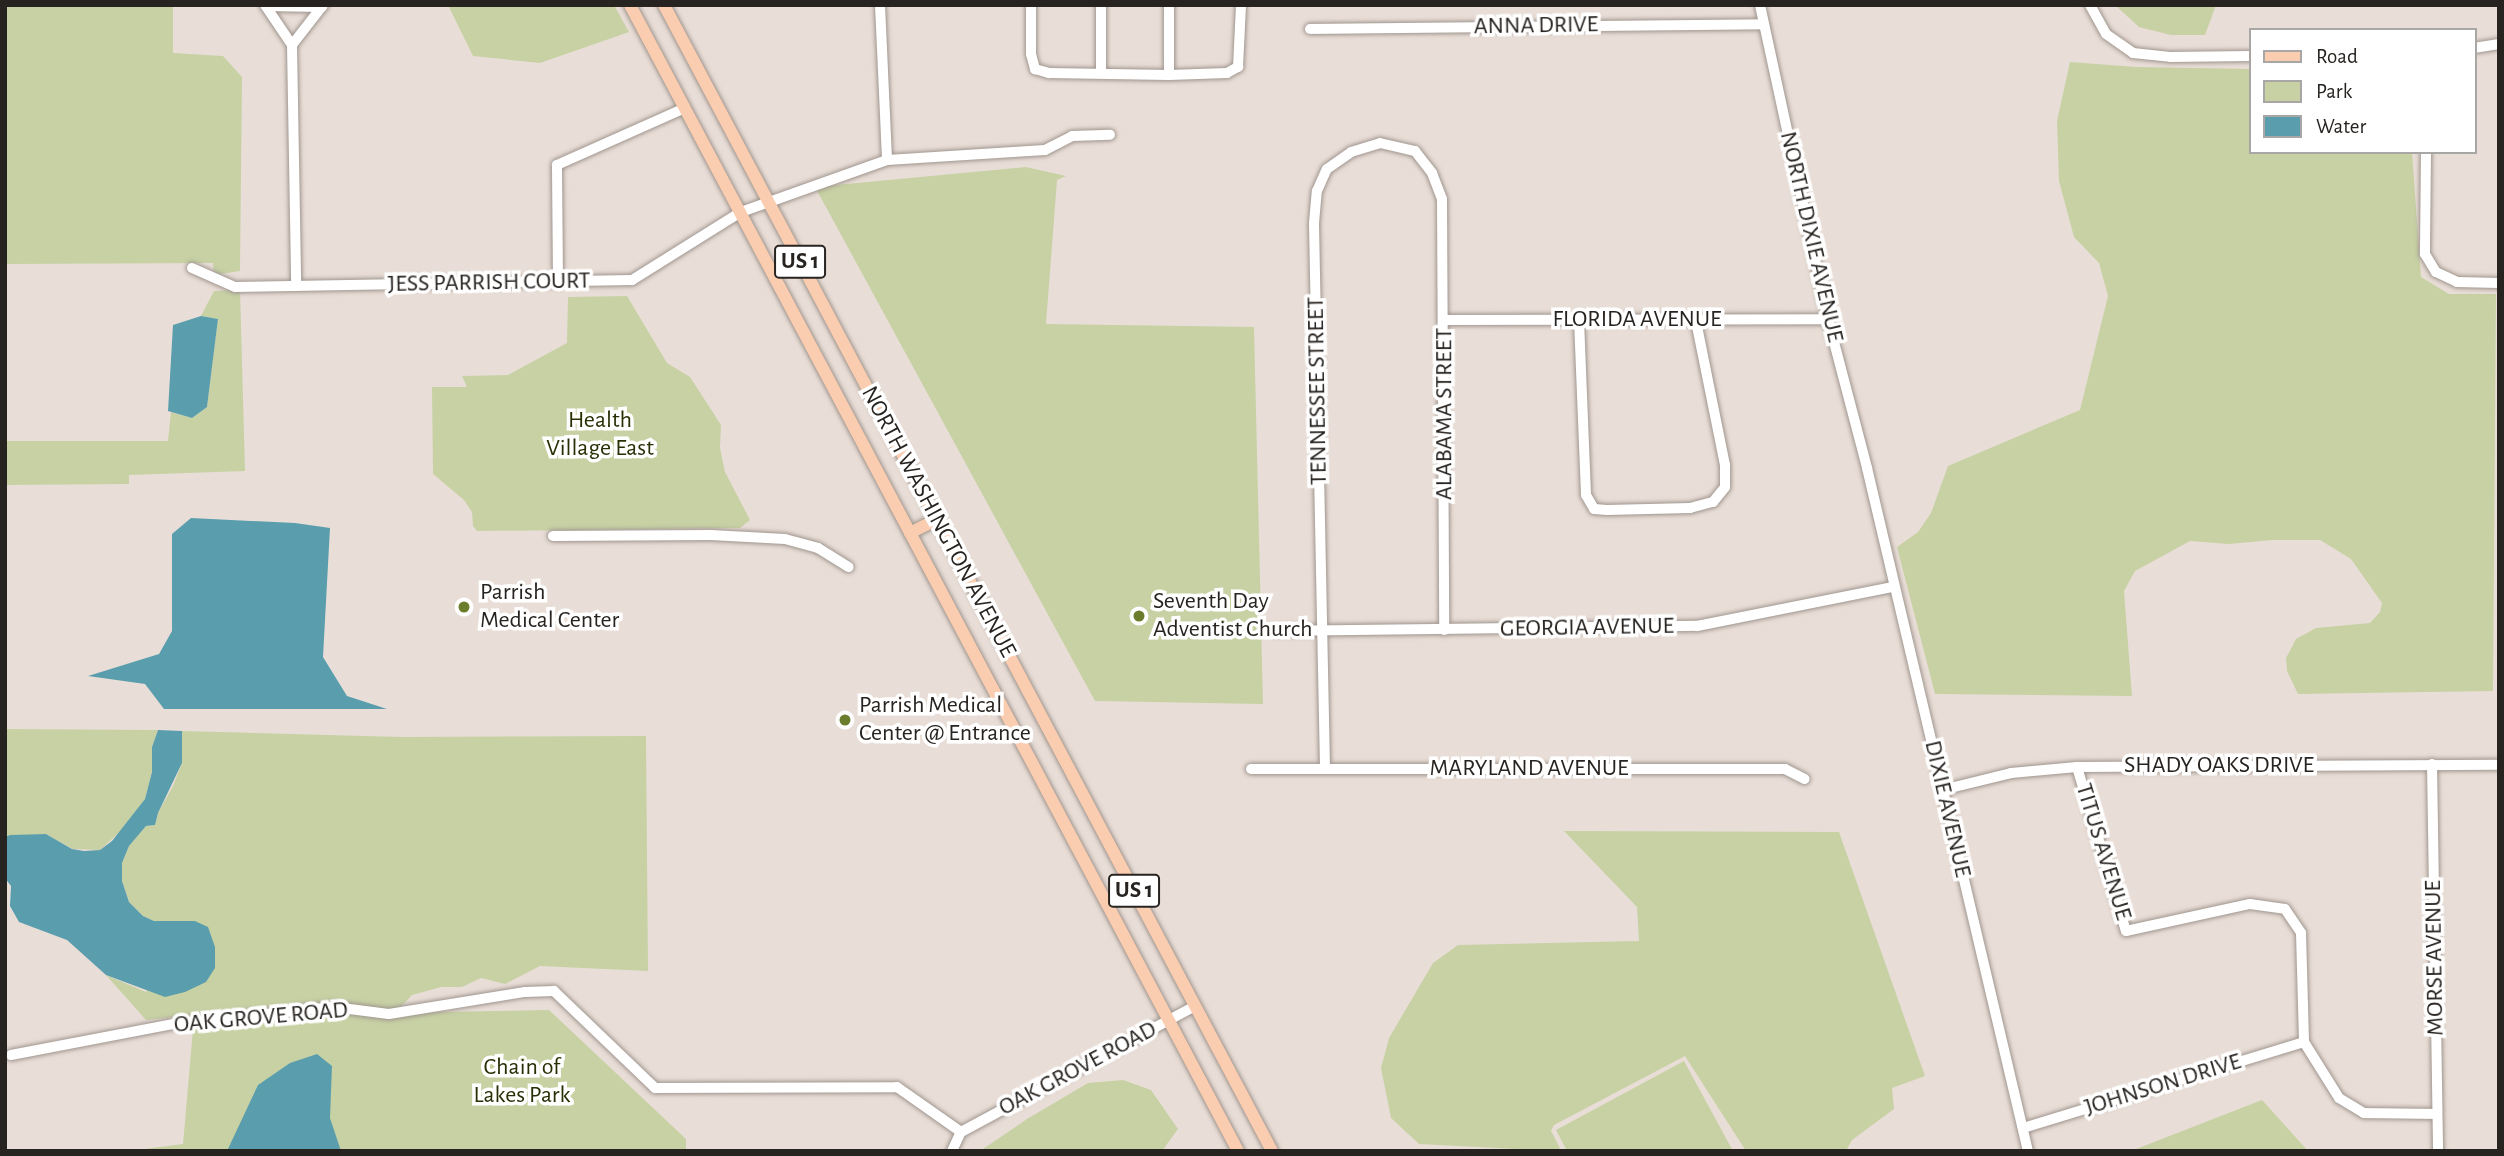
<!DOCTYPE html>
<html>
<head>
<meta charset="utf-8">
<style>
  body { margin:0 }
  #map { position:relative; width:2504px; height:1156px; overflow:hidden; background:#e9ded7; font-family:"Alegreya Sans",sans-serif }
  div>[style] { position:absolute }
  .green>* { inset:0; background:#c7d1a4 }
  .water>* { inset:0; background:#5a9eae }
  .roads { filter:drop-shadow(0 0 2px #a0968f) drop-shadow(0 0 2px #a0968f) }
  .minor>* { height:10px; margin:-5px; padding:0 5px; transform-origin:5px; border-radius:5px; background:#fff }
  .major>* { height:12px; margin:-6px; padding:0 6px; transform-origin:6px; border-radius:6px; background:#fbcdb0 }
  .dots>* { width:19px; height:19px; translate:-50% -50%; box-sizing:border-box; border:4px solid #fff; border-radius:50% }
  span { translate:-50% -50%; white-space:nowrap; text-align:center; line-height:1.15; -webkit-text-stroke:7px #fff; paint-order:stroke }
  .shield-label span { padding:2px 5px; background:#fff; border:2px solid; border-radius:5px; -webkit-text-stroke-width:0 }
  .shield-label { font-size:23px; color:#272320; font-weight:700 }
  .street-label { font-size:24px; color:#272320 }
  .park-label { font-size:24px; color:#292f05 }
  .poi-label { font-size:24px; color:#272320 }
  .left { translate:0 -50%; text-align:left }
  .frame { position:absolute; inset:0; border:7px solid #272320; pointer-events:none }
  .legend { position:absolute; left:2249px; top:28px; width:228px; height:126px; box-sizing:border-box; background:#fff; border:2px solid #a9a7a6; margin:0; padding:9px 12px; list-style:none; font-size:21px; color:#272320 }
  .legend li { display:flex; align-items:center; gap:14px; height:35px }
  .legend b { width:35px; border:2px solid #a9a7a6 }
</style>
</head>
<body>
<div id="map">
  <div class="green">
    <div style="clip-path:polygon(5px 5px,173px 5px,173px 53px,223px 56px,242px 77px,240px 271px,214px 275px,213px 263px,5px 264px)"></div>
    <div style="clip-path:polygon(448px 5px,614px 5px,629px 32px,540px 63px,473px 56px)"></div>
    <div style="clip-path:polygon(2115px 5px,2216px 5px,2205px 35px,2171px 35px,2139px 27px)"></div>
    <div style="clip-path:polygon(2070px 62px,2136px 67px,2250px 69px,2250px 152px,2412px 152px,2421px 277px,2449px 294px,2496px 294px,2493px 691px,2298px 694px,2287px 671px,2286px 658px,2296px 639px,2316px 628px,2370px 623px,2380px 612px,2382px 603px,2351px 559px,2320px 540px,2272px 540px,2229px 544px,2190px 541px,2135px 571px,2124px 591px,2132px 696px,1935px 694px,1897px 547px,1918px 532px,1931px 513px,1948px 466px,2080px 410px,2108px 296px,2099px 263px,2074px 237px,2059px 181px,2057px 121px)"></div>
    <div style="clip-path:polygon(1026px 167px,1066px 176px,1057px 180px,1046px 324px,1254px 327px,1263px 704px,1095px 701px,815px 187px)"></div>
    <div style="clip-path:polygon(240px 290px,245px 471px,129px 475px,129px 484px,5px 485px,5px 441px,168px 441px,171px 412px,192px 418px,207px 407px,218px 319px,201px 316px,214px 291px)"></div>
    <div style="clip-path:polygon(627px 296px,667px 363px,690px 377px,721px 425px,720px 448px,725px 472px,750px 520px,740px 528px,477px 531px,473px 526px,472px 512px,464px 500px,433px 474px,432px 387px,467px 387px,462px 376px,508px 375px,567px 343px,568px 297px)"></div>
    <div style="clip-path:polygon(5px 729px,158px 730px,152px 747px,152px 772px,145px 799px,126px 826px,100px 850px,73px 849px,46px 834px,5px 837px)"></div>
    <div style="clip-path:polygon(182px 731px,402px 737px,646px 736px,648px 971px,540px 966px,505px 984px,481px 978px,462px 987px,441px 987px,412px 995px,399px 1009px,328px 1009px,176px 1026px,175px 1017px,146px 1020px,106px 975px,146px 992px,195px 921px,154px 921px,143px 916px,129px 902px,122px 881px,122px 863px,129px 846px,146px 826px,155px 825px,158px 813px,173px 786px,182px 763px)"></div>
    <div style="clip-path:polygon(1564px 831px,1839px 832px,1925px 1076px,1892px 1088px,1894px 1109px,1852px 1140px,1846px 1151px,1746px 1151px,1685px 1056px,1554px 1125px,1551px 1131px,1560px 1148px,1557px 1151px,1419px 1144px,1391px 1118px,1381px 1068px,1389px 1038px,1433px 963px,1458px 945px,1639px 941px,1637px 907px)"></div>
    <div style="clip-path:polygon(549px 1010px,686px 1139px,686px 1151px,129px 1151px,183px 1144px,193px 1029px,328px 1014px)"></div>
    <div style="clip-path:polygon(1684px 1061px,1733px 1151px,1567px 1151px,1556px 1130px)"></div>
    <div style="clip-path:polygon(1123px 1080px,1151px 1090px,1178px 1129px,1162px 1151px,980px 1151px,1027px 1119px,1088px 1083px)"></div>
    <div style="clip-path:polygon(2262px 1100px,2308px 1151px,2131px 1151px)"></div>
  </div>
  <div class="water">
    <div style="clip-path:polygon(201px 316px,218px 319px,207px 407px,192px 418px,168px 411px,173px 325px)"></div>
    <div style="clip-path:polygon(191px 518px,295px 523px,330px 528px,323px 657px,347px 696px,387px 709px,164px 709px,145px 684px,88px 676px,159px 654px,172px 631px,172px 534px)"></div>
    <div style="clip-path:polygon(158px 730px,182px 731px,182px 763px,158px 813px,155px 825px,146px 826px,129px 846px,122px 863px,122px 881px,129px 902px,143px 916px,154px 921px,195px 921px,208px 927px,215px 947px,215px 968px,206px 982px,185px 992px,165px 997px,106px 975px,67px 940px,19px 922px,10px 906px,11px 886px,5px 878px,5px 837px,10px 835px,46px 834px,72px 849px,84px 851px,100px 850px,112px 841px,145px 799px,152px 772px,152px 747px)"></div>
    <div style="clip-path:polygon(317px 1054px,332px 1066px,330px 1118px,341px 1151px,227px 1151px,258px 1085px,290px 1063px)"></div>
  </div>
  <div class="roads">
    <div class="minor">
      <div style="left:265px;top:5px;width:48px;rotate:56deg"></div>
      <div style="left:292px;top:45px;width:241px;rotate:89deg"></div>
      <div style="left:880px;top:5px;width:155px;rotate:87.4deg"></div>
      <div style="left:1031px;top:5px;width:49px;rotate:90deg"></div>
      <div style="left:1031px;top:54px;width:16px;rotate:75deg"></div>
      <div style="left:1035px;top:69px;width:15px;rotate:16deg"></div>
      <div style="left:1049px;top:73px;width:120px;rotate:1deg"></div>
      <div style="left:1169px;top:75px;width:58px;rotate:-2deg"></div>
      <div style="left:1227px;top:73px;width:13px;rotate:-29deg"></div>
      <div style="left:1238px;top:67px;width:62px;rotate:-87.2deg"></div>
      <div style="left:1101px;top:5px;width:68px;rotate:90deg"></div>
      <div style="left:1169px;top:5px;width:70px;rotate:90deg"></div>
      <div style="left:1760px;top:5px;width:321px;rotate:77.8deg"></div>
      <div style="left:1828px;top:319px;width:154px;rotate:75.3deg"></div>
      <div style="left:1867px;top:468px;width:702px;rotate:76.74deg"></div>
      <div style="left:2090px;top:5px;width:33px;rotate:61deg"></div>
      <div style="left:2106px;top:34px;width:33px;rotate:35deg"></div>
      <div style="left:2133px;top:53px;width:37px;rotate:6deg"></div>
      <div style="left:2170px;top:57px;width:80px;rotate:-0.7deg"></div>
      <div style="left:266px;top:6px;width:56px;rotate:1deg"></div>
      <div style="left:1310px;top:29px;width:453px;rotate:-0.6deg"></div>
      <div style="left:292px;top:45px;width:51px;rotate:-52.2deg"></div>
      <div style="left:2474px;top:48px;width:25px;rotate:-9deg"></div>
      <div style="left:2426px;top:152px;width:102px;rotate:90.6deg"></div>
      <div style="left:2425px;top:254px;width:21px;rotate:59deg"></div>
      <div style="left:2436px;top:272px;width:23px;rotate:25deg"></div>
      <div style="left:2457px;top:282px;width:42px;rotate:1.4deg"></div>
      <div style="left:192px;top:268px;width:47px;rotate:23.8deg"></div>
      <div style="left:235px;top:287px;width:397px;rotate:-1deg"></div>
      <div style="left:632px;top:280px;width:128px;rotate:-32deg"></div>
      <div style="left:741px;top:212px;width:155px;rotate:-19.6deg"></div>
      <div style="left:887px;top:160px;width:158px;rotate:-3.6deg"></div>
      <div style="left:1045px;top:150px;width:30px;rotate:-27deg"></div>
      <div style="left:1072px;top:136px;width:38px;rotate:-2deg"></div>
      <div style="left:558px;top:282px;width:117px;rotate:-90.5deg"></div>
      <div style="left:557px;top:165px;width:140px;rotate:-24deg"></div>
      <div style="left:1445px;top:320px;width:383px;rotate:-0.1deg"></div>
      <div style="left:1579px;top:320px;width:175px;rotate:87.7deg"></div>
      <div style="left:1586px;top:495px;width:16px;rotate:60deg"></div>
      <div style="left:1594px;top:509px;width:13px;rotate:4deg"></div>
      <div style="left:1607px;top:510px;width:83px;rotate:-1.4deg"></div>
      <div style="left:1690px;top:508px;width:24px;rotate:-15deg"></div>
      <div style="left:1713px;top:502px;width:19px;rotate:-51deg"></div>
      <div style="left:1725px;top:487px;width:22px;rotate:-90deg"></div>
      <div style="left:1725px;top:465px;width:147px;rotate:-101.4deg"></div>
      <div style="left:553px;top:536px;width:158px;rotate:-0.4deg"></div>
      <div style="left:711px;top:535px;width:74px;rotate:3.1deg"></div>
      <div style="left:785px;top:539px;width:34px;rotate:15deg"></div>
      <div style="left:818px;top:548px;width:36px;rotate:32deg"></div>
      <div style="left:1276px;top:631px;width:421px;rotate:-0.7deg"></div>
      <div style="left:1697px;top:626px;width:200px;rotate:-11.3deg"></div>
      <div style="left:2432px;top:764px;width:387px;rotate:89.1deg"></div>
      <div style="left:2077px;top:767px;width:171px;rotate:73.4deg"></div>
      <div style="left:2126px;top:931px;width:127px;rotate:-12.3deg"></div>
      <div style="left:2250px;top:904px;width:35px;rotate:8deg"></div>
      <div style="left:2285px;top:909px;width:29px;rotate:56deg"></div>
      <div style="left:2301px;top:933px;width:109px;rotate:88.4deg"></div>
      <div style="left:2304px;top:1042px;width:66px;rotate:58deg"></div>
      <div style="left:2339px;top:1098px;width:29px;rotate:31deg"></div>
      <div style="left:2364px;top:1113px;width:73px;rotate:0.8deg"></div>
      <div style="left:1325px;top:768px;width:545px;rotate:-91.16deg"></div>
      <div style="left:1314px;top:223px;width:32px;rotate:-85deg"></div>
      <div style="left:1317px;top:191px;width:24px;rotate:-66deg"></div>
      <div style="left:1327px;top:169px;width:29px;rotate:-35deg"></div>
      <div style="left:1351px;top:152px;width:30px;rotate:-17deg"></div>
      <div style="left:1380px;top:143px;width:36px;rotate:13deg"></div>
      <div style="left:1415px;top:151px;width:28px;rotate:52deg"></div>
      <div style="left:1432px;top:173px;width:28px;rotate:69deg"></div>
      <div style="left:1442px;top:199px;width:431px;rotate:89.7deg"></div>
      <div style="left:1251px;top:769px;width:534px"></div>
      <div style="left:1785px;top:769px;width:22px;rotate:27deg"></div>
      <div style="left:1942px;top:790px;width:71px;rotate:-13.8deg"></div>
      <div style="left:2011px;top:773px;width:66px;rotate:-5.2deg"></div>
      <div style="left:2077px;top:767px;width:422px;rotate:-0.3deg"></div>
      <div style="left:11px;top:1055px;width:171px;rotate:-10.8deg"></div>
      <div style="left:179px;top:1023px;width:156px;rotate:-5.9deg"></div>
      <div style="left:334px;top:1007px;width:55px;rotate:7.3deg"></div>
      <div style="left:389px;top:1014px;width:138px;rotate:-9.2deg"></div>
      <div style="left:525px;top:992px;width:29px;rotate:-2deg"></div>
      <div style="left:554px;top:991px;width:140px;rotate:43.8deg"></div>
      <div style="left:655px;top:1088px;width:242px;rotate:-0.2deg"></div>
      <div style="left:897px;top:1087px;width:78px;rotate:35.1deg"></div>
      <div style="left:2023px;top:1128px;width:294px;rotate:-17deg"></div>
      <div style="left:952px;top:1151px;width:21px;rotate:-65deg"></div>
      <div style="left:961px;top:1132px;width:266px;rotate:-28.3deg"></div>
    </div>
    <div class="major">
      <div style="left:630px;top:5px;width:1297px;rotate:62.05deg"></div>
      <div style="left:664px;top:5px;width:1297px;rotate:62.05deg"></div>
      <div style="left:910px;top:533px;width:30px;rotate:-27deg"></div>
    </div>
  </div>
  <div class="dots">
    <div style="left:464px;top:607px;background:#6b7d2d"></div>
    <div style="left:1139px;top:616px;background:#6b7d2d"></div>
    <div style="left:845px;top:720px;background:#6b7d2d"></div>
  </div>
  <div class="shield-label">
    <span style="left:800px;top:262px">US 1</span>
    <span style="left:1134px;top:891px">US 1</span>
  </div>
  <div class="street-label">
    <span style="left:1536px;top:26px;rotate:-1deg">ANNA DRIVE</span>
    <span style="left:1811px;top:237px;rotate:77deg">NORTH DIXIE AVENUE</span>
    <span style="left:489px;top:283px;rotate:-1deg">JESS PARRISH COURT</span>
    <span style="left:1637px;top:320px">FLORIDA AVENUE</span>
    <span style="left:1318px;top:391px;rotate:-91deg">TENNESSEE STREET</span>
    <span style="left:1445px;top:414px;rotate:-90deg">ALABAMA STREET</span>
    <span style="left:938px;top:522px;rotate:62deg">NORTH WASHINGTON AVENUE</span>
    <span style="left:1587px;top:628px;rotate:-1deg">GEORGIA AVENUE</span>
    <span style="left:2219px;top:766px">SHADY OAKS DRIVE</span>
    <span style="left:1529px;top:769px">MARYLAND AVENUE</span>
    <span style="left:1947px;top:809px;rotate:77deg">DIXIE AVENUE</span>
    <span style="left:2103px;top:852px;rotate:73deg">TITUS AVENUE</span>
    <span style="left:2435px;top:958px;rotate:-91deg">MORSE AVENUE</span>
    <span style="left:261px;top:1018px;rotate:-5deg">OAK GROVE ROAD</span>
    <span style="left:1078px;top:1069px;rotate:-28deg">OAK GROVE ROAD</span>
    <span style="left:2163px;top:1085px;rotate:-17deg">JOHNSON DRIVE</span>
  </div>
  <div class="park-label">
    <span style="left:600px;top:435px">Health<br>Village East</span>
    <span style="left:522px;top:1082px">Chain of<br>Lakes Park</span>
  </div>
  <div class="poi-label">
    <span class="left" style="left:480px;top:607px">Parrish<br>Medical Center</span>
    <span class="left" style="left:1153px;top:616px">Seventh Day<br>Adventist Church</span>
    <span class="left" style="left:859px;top:720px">Parrish Medical<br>Center @ Entrance</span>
  </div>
  <div class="frame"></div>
  <ul class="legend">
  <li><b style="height:9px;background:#fbcdb0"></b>Road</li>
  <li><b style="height:19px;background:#c7d1a4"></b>Park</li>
  <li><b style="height:19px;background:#5a9eae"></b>Water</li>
  </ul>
</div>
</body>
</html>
